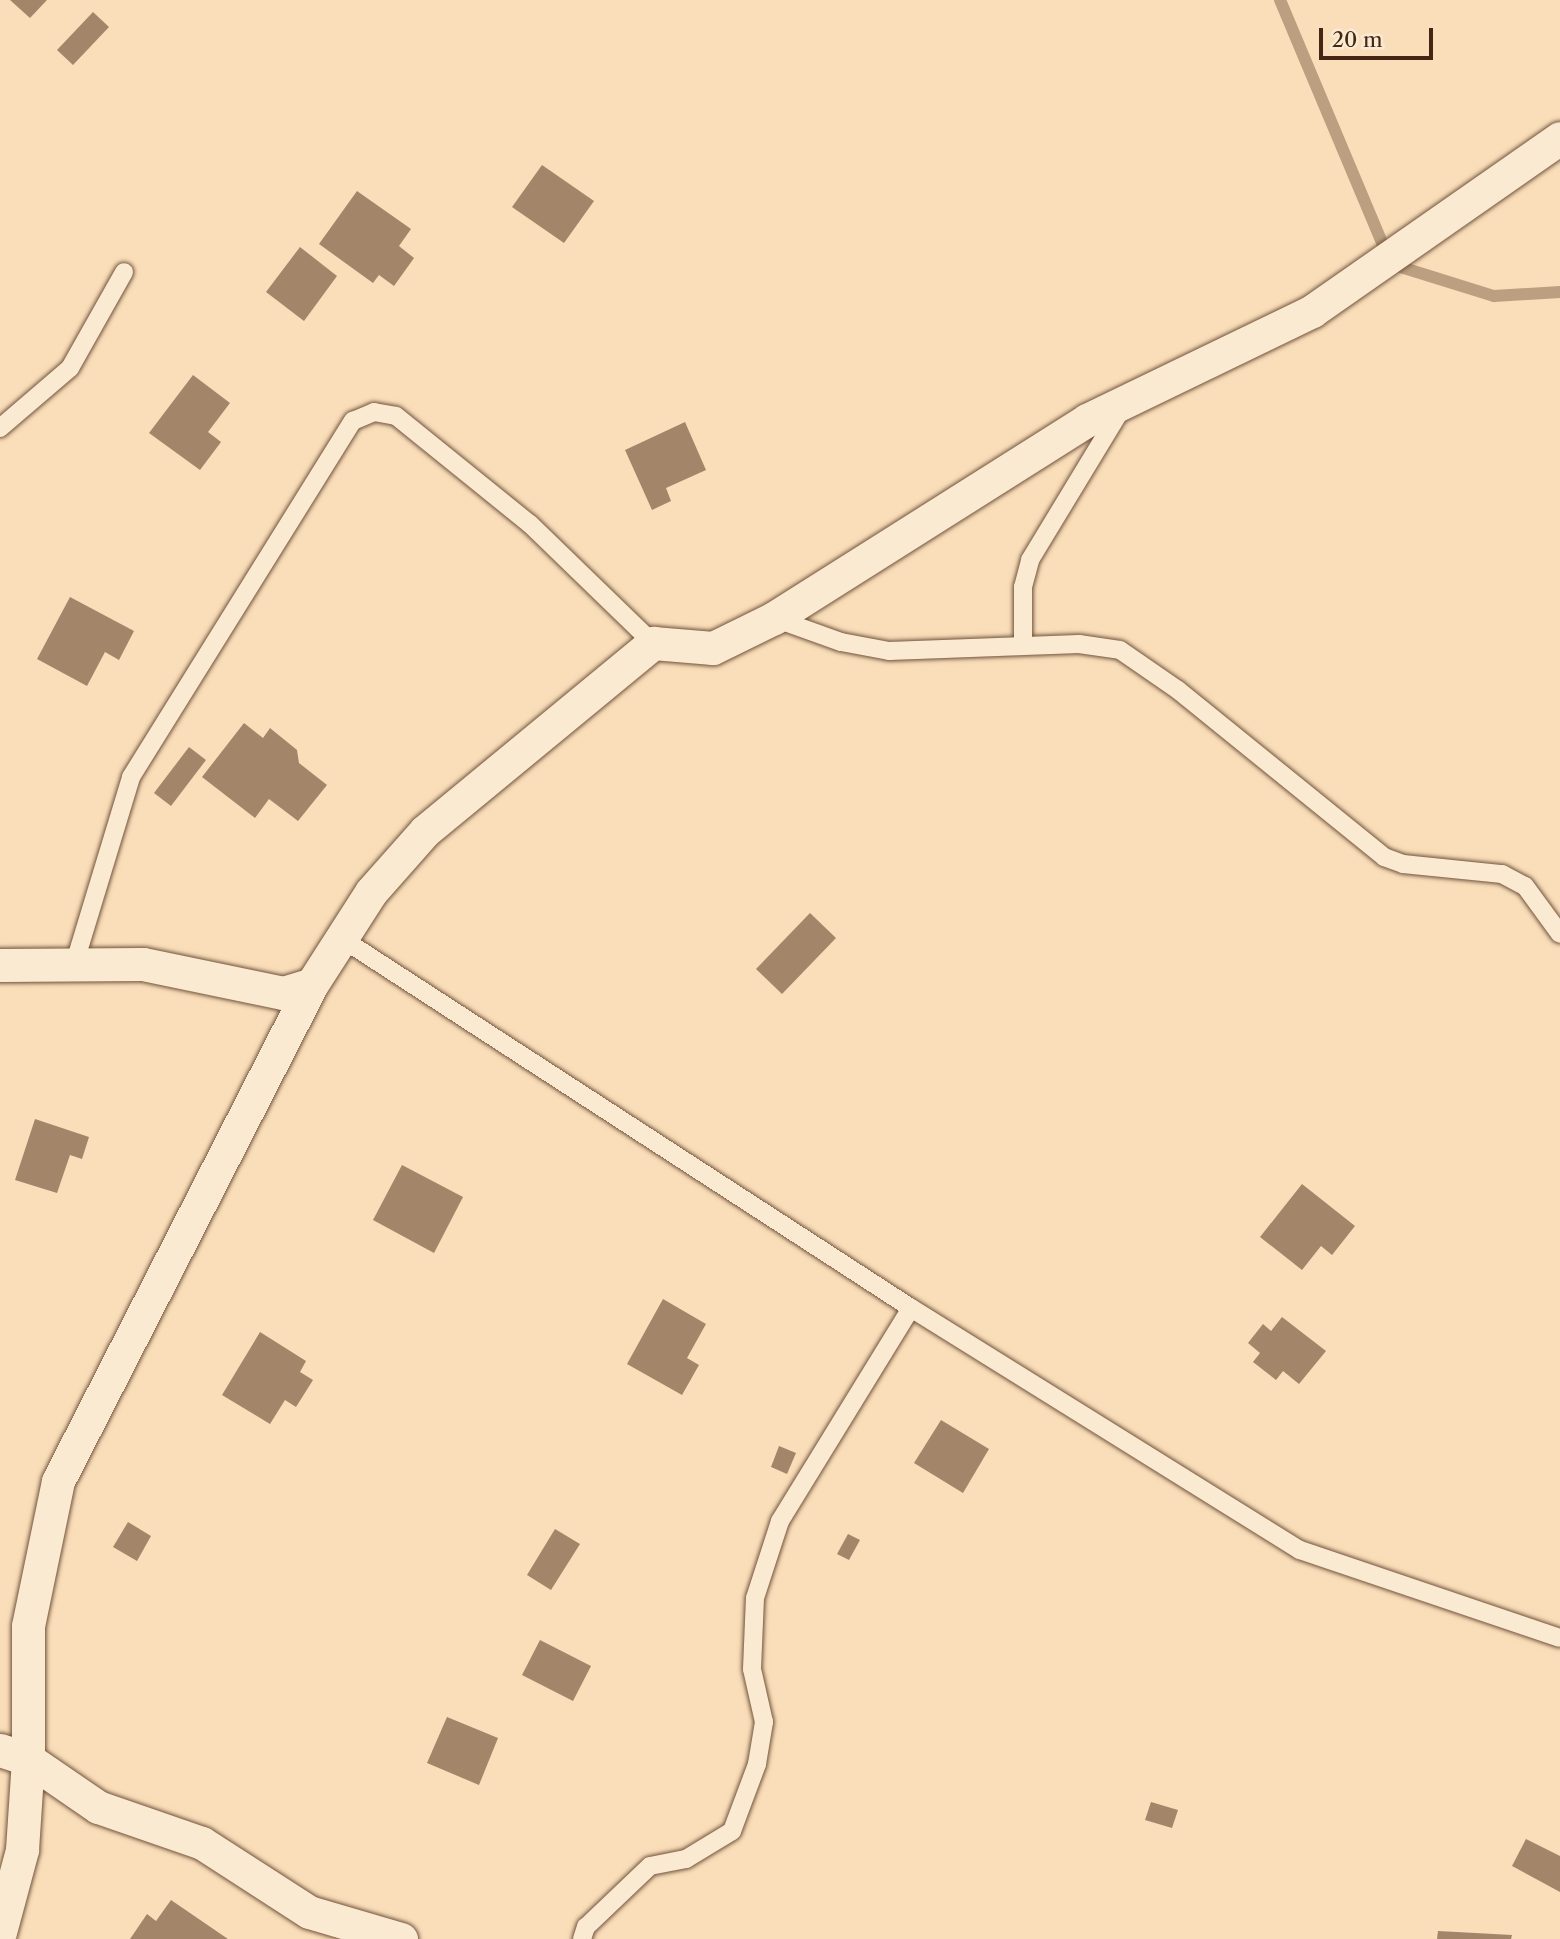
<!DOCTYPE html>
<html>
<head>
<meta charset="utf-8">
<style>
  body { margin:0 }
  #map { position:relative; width:1560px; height:1939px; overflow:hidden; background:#f9deb9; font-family:"Libre Caslon Text",serif }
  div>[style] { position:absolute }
  .stream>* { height:12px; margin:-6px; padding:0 6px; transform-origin:6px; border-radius:6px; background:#bc9f81 }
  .building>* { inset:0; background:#a38569 }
  .roads { filter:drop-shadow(0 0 2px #72533c) drop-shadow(0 0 2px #72533c) }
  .lane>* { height:18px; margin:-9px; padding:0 9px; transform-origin:9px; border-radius:9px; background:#fbead2 }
  .street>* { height:33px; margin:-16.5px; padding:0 16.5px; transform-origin:16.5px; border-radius:16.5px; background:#fbead2 }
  span { translate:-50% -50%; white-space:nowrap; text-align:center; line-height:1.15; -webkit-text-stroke:7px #fbead2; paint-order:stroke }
  .scale { position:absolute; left:1319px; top:28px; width:114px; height:32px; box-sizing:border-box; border:4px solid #452513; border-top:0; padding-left:9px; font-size:21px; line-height:24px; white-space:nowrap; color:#452513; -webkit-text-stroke:5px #fbead2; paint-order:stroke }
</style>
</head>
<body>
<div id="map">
  <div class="stream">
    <div style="left:1280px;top:0;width:286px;rotate:67.2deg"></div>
    <div style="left:1391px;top:264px;width:108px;rotate:17.3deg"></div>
    <div style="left:1494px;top:296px;width:66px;rotate:-3.5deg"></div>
  </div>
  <div class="building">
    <div style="clip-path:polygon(10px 0,47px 0,30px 18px)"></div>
    <div style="clip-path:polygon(93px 12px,109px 27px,73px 65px,57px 50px)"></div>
    <div style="clip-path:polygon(542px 165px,594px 201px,564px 243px,512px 207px)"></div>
    <div style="clip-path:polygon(357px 191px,411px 229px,399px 246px,414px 258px,394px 286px,379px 275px,373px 283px,319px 244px)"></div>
    <div style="clip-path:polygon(300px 247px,337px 276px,304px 321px,266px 292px)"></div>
    <div style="clip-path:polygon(193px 375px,230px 403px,208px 432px,221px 442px,200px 470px,149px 433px)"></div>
    <div style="clip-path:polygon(685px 422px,706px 470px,666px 488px,671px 501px,652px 510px,625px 450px)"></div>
    <div style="clip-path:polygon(70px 597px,134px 631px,119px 660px,105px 652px,87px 686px,37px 659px)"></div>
    <div style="clip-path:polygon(244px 723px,263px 738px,270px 728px,297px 750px,299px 763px,327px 785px,298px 821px,269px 799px,255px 818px,202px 777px)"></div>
    <div style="clip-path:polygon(189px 747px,206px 760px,171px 806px,154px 793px)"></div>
    <div style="clip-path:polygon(810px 913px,836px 938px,782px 994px,756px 969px)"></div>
    <div style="clip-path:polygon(35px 1119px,89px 1137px,82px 1159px,70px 1155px,57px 1193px,15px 1180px)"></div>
    <div style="clip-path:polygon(402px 1165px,463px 1197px,434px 1253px,373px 1220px)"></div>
    <div style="clip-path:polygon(1302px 1184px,1355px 1226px,1332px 1255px,1321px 1246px,1302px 1270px,1260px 1237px)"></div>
    <div style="clip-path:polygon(663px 1299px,706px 1324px,687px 1358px,699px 1365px,682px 1395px,627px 1364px)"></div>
    <div style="clip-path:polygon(1282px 1317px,1326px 1351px,1299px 1384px,1283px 1371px,1276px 1380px,1253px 1362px,1260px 1353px,1248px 1343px,1263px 1324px,1271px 1331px)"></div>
    <div style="clip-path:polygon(260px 1332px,306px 1361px,300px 1372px,313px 1380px,296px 1407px,285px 1400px,270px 1424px,222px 1395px)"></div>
    <div style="clip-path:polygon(941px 1420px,989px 1449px,963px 1493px,914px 1463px)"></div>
    <div style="clip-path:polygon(779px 1446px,796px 1453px,787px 1474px,771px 1467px)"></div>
    <div style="clip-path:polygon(128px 1522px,151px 1536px,137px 1561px,113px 1547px)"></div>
    <div style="clip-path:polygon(555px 1529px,580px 1544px,551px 1590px,527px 1575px)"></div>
    <div style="clip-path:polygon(848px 1534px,860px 1540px,849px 1560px,837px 1554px)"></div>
    <div style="clip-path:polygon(540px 1640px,591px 1666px,573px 1701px,522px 1675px)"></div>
    <div style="clip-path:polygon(447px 1717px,498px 1738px,479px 1785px,427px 1763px)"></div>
    <div style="clip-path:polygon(1151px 1802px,1178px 1810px,1172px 1828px,1145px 1820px)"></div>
    <div style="clip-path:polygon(1526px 1839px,1560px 1856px,1560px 1892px,1512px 1866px)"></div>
    <div style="clip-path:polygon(171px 1900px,228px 1939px,130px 1939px,147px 1914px,156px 1921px)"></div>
    <div style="clip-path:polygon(1438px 1931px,1512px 1935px,1511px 1939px,1437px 1939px)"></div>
  </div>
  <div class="roads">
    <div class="lane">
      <div style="left:0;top:428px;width:92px;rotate:-40.6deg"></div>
      <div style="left:70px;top:368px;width:110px;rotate:-60.6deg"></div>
      <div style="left:774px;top:618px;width:71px;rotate:19.7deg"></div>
      <div style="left:841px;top:642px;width:49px;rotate:10.6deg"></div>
      <div style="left:889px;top:651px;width:190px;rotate:-2.1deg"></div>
      <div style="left:1079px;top:644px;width:41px;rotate:8.3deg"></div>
      <div style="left:1120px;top:650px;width:70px;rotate:34.6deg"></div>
      <div style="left:1178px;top:690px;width:265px;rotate:39deg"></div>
      <div style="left:1384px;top:857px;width:20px;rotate:20deg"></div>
      <div style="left:1403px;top:864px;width:100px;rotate:5.8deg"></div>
      <div style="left:1502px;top:874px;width:26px;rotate:28deg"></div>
      <div style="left:1525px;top:886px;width:59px;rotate:53.9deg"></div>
      <div style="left:1023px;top:645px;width:58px;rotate:-90deg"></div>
      <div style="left:1023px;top:587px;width:28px;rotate:-75deg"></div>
      <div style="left:1030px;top:560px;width:178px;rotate:-58.8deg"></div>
      <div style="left:341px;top:938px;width:680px;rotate:32.99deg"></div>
      <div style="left:911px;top:1308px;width:458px;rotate:31.9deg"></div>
      <div style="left:1300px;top:1550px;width:274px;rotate:18.7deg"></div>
      <div style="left:74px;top:965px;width:196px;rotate:-73.1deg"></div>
      <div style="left:131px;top:777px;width:420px;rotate:-58.1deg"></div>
      <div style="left:353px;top:421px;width:23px;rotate:-23deg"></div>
      <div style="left:374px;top:412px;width:22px;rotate:10deg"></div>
      <div style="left:396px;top:416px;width:172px;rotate:38.9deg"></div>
      <div style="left:530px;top:524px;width:171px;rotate:44.1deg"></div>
      <div style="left:582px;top:1939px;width:13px;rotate:-72deg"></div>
      <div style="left:586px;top:1927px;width:88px;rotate:-43.6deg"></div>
      <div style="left:650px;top:1866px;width:37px;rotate:-11deg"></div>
      <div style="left:686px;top:1859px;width:54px;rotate:-31.3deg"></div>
      <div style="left:732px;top:1831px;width:72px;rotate:-69.5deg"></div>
      <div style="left:757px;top:1764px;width:43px;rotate:-80.5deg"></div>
      <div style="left:764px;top:1722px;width:54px;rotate:-102.8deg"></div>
      <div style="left:752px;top:1669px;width:71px;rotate:-87.6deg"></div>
      <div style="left:755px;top:1598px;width:81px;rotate:-72deg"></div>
      <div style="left:780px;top:1521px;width:250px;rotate:-58.4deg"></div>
    </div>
    <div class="street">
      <div style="left:0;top:965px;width:143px;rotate:-0.4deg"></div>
      <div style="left:143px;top:964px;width:143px;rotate:11.7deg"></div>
      <div style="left:283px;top:993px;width:30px;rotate:-17deg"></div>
      <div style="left:312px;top:984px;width:109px;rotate:-57.3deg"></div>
      <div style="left:371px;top:892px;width:81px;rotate:-48.5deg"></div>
      <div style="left:425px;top:831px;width:296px;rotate:-39.5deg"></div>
      <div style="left:653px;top:643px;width:60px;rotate:4.8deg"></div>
      <div style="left:713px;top:648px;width:68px;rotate:-26.2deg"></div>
      <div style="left:774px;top:618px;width:370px;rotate:-32.3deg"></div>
      <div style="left:1087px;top:420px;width:250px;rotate:-25.8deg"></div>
      <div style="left:1312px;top:311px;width:302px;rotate:-34.9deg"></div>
      <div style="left:312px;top:984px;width:558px;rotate:117.07deg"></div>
      <div style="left:58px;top:1481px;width:148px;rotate:101.7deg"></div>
      <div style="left:28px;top:1626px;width:133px;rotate:90deg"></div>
      <div style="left:28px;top:1759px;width:85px;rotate:34.4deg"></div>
      <div style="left:98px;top:1807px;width:110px;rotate:19.1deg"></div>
      <div style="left:202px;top:1843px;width:127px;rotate:32.8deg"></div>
      <div style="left:309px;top:1912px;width:96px;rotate:16.4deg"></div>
      <div style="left:0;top:1750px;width:29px;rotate:18deg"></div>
      <div style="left:28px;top:1759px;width:91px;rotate:93.8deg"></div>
      <div style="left:22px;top:1850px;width:85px;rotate:105deg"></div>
    </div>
  </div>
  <div class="scale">20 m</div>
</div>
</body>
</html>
